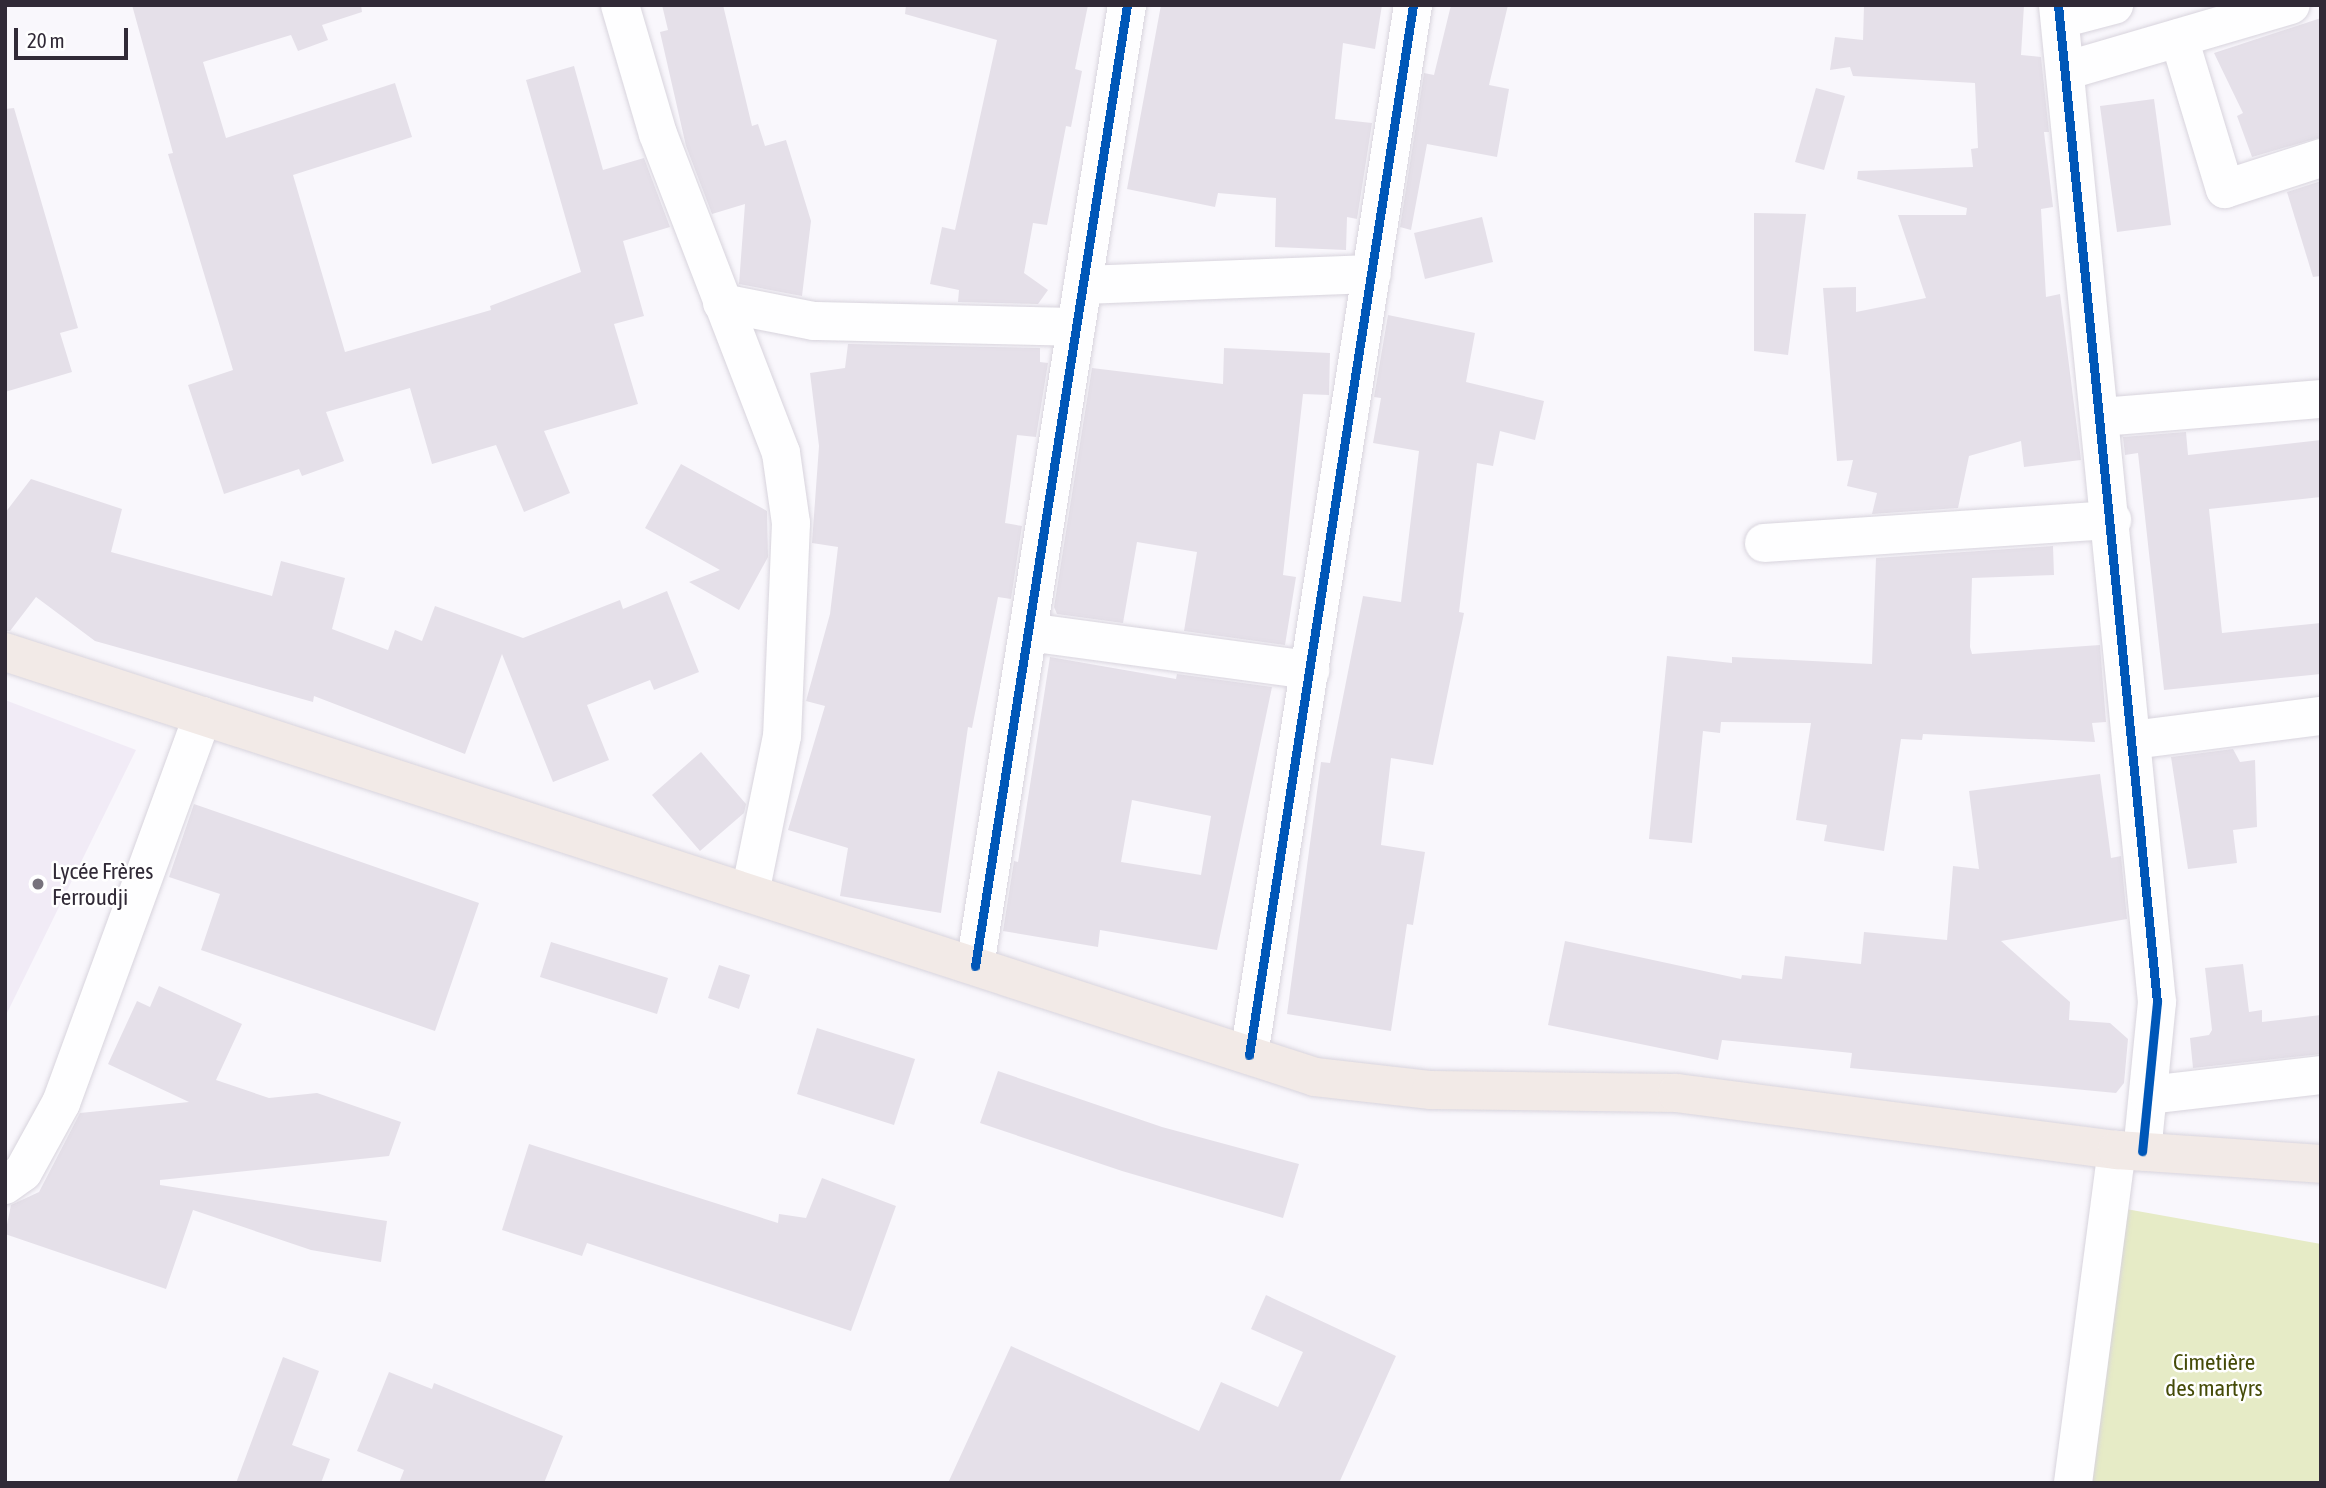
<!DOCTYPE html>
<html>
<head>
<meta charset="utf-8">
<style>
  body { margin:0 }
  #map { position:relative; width:2326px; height:1488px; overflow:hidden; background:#f9f7fc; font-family:"Asap Condensed",sans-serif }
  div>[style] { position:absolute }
  .built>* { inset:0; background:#f1ebf6 }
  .green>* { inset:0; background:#e6ebc6 }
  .building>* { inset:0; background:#e5e0e9 }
  .roads { filter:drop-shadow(0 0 2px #d8d4dd) drop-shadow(0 0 2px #d8d4dd) }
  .minor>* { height:38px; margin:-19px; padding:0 19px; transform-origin:19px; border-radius:19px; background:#fefeff }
  .major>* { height:38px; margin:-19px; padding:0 19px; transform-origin:19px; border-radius:19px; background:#f2eae7 }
  .cycleway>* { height:9px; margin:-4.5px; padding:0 4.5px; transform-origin:4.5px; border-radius:4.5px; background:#0057b8 }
  .dots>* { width:19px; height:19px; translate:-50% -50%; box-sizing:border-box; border:4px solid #fff; border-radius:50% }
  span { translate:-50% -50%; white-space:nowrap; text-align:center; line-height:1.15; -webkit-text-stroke:5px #fff; paint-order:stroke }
  .poi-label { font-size:23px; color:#312a37 }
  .left { translate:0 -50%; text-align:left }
  .park-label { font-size:23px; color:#454b08 }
  .frame { position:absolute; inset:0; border:7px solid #312a37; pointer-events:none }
  .scale { position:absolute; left:14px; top:28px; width:114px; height:32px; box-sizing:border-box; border:4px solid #312a37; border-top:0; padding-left:9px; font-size:21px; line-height:24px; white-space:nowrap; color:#312a37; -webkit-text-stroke:5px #fff; paint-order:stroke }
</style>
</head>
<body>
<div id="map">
  <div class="built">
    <div style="clip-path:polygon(5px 700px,136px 750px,5px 1017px)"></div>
  </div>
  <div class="green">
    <div style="clip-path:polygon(2126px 1209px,2321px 1244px,2321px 1483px,2092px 1483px)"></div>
  </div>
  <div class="building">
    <div style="clip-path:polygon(132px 5px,361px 5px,362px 12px,322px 25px,328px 40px,298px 51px,291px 35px,203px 62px,226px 138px,395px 83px,412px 137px,293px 175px,345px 352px,491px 310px,490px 306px,581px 272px,526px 80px,574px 66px,603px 170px,644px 158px,670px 227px,623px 241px,644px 316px,614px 324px,638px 404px,544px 431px,570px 493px,524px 512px,496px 445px,432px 464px,410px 388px,326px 412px,344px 461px,302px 476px,299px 469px,224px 494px,188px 385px,233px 370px,168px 154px,173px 153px)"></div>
    <div style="clip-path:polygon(662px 5px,723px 5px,752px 126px,758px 124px,765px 146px,786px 140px,811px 221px,802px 296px,739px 284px,745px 204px,712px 214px,686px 146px,660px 32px,668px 30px)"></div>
    <div style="clip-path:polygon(906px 5px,1088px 5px,1075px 69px,1082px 71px,1071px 127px,1066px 126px,1047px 225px,1033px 223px,1024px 273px,1048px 290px,1038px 304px,958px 302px,959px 290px,930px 284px,942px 227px,955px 230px,997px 40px,905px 14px)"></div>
    <div style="clip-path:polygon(1161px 5px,1382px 5px,1375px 49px,1343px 43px,1335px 119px,1372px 123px,1357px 219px,1347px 217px,1346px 250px,1275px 247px,1276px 198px,1218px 193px,1215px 207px,1127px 189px)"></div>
    <div style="clip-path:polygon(1451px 5px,1508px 5px,1489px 85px,1509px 89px,1497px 157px,1427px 144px,1411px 230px,1400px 227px,1424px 73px,1434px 75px)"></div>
    <div style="clip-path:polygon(1864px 5px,2024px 5px,2021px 55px,2041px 57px,2049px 132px,2044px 132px,2053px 207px,2041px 209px,2046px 297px,2060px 294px,2081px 460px,2024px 467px,2021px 441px,1969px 456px,1958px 508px,1872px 514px,1877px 493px,1847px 486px,1853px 460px,1837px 461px,1823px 288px,1856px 287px,1856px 312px,1926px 298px,1898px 215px,1966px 215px,1967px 208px,1857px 179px,1858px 171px,1973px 167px,1971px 149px,1978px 148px,1975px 83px,1853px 76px,1850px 67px,1830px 70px,1835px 37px,1863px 40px)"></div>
    <div style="clip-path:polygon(2321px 18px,2321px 137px,2252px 157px,2237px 116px,2243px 113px,2214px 53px)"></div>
    <div style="clip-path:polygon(1816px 88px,1845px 96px,1824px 170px,1795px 162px)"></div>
    <div style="clip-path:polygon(2154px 99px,2171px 225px,2117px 232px,2100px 106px)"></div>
    <div style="clip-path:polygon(14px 108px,78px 328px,60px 333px,72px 372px,5px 392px,5px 109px)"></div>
    <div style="clip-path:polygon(2321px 181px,2321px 276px,2313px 277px,2287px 192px)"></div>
    <div style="clip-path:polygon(1754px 213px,1806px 214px,1788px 355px,1754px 351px)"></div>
    <div style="clip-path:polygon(1482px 217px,1493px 262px,1425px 279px,1414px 233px)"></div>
    <div style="clip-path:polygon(1388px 315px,1475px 333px,1466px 382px,1544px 401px,1535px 440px,1500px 431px,1493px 466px,1477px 463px,1459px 612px,1464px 613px,1433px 765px,1391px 758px,1381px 845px,1425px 852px,1413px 925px,1407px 924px,1391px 1031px,1287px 1014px,1321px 762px,1330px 763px,1363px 596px,1401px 602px,1419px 451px,1373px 443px,1381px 398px,1374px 397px)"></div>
    <div style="clip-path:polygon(848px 344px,1040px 348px,1040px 362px,1048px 363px,1036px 437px,1017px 435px,1005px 523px,1022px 526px,1011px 599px,998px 597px,972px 728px,968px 727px,941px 913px,840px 896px,848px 848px,788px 830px,825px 706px,806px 701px,830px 614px,838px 547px,812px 543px,819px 446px,810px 373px,845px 368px)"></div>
    <div style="clip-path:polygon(1224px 348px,1330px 353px,1329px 395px,1303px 394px,1283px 575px,1296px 577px,1285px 645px,1184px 631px,1197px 552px,1137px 542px,1123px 623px,1057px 614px,1054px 607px,1092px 368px,1223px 384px)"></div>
    <div style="clip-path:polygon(2186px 432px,2188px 455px,2321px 440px,2321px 497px,2209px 509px,2222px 633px,2321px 623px,2321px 674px,2164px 690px,2138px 453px,2125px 455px,2123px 437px)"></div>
    <div style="clip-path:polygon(681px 464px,767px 511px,768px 557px,739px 610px,689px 582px,720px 570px,645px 528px)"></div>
    <div style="clip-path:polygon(31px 479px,122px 509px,111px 552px,272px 596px,281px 561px,345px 578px,332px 629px,388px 650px,395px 630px,422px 641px,435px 606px,523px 638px,620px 600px,623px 609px,667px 591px,699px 672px,654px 690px,650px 680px,587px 705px,609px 760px,553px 782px,502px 654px,465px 754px,314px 696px,313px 702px,95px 641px,36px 597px,10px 631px,5px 631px,5px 513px)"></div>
    <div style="clip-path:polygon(2053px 546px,2054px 575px,1972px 578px,1970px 647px,1972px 654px,2100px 645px,2106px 722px,2092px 723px,2095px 742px,1923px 734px,1922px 740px,1901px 739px,1884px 851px,1824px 841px,1827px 825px,1796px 820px,1811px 723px,1721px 722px,1720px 733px,1703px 731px,1692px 843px,1649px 839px,1667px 656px,1732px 663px,1732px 657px,1872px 664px,1876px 558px)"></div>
    <div style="clip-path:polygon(evenodd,1050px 657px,1176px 679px,1177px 674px,1272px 687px,1217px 950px,1100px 930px,1098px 947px,1003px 931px,1014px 861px,1018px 862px,1050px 657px,1132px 800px,1211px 816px,1201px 875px,1121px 862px,1132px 800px)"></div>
    <div style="clip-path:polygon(2233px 749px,2240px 762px,2255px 760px,2257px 827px,2233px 830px,2237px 863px,2188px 869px,2171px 757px)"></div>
    <div style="clip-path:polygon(701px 752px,746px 804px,744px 813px,700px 851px,652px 795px)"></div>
    <div style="clip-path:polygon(2100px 774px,2111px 858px,2121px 856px,2127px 919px,2001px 941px,2070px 1002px,2069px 1020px,2110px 1023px,2128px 1039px,2124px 1083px,2116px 1093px,1850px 1068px,1852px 1053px,1722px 1040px,1718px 1060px,1548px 1025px,1565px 941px,1741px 979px,1742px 975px,1782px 979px,1785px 956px,1861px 964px,1864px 932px,1947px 940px,1953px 866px,1979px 869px,1969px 791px)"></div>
    <div style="clip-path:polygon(194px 804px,479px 903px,435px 1031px,201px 950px,220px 894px,169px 877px)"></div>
    <div style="clip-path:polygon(551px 942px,668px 978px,657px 1014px,540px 977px)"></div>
    <div style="clip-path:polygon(2243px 964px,2249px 1012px,2262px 1010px,2262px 1022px,2321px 1015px,2321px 1054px,2193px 1068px,2190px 1038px,2209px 1035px,2212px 1030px,2205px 968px)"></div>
    <div style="clip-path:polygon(719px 965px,750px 975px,739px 1009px,708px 998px)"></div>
    <div style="clip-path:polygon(159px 986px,242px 1024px,216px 1080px,269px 1098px,317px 1093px,401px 1122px,389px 1156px,160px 1180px,160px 1185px,387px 1221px,381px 1262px,311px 1250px,193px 1210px,166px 1289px,5px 1234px,11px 1205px,39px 1192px,80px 1113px,189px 1102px,108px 1064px,137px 1001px,150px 1007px)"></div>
    <div style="clip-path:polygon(817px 1028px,915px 1059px,894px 1125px,797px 1094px)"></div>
    <div style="clip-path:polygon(998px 1071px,1162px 1127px,1299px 1164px,1283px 1218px,1122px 1171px,980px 1123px)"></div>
    <div style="clip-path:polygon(529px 1144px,778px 1223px,779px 1214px,806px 1218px,822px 1178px,896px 1206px,851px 1331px,587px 1243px,582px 1256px,502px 1230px)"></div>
    <div style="clip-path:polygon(1266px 1295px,1396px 1356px,1339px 1483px,948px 1483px,1011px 1346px,1199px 1431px,1221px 1382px,1278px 1407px,1303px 1352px,1251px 1329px)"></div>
    <div style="clip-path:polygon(283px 1357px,319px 1371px,292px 1445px,330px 1459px,321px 1483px,236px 1483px)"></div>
    <div style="clip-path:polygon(389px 1372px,432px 1389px,434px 1383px,563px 1436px,544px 1483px,399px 1483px,404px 1470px,357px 1451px)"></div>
  </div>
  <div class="roads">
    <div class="minor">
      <div style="left:620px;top:5px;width:134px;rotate:73.6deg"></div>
      <div style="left:658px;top:134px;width:342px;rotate:68.9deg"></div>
      <div style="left:781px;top:453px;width:71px;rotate:81.9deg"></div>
      <div style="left:791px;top:523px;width:213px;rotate:92.4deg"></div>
      <div style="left:782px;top:736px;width:160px;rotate:101.5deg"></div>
      <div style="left:2058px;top:5px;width:1002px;rotate:84.33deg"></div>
      <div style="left:2157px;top:1002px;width:150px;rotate:95.7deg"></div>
      <div style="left:2060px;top:19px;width:56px;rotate:-14.5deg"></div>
      <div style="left:2179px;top:38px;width:158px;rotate:73.1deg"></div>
      <div style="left:2225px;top:189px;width:101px;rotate:-17.9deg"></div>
      <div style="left:2065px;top:71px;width:235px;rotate:-16.3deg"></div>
      <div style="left:1083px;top:285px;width:289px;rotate:-2.2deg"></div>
      <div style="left:722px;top:303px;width:94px;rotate:11.1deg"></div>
      <div style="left:814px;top:321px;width:262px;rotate:1.3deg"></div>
      <div style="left:2102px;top:417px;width:220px;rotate:-4.7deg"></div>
      <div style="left:1764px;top:543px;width:349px;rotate:-3.8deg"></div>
      <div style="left:1028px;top:632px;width:285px;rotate:7.7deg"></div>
      <div style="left:2133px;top:740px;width:190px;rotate:-7.3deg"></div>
      <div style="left:975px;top:966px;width:973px;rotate:-81.01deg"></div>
      <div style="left:1249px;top:1055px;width:1063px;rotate:-81.12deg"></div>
      <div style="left:2149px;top:1095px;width:173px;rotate:-6.6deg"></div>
      <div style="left:5px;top:1185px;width:22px;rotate:-36deg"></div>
      <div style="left:23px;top:1172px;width:79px;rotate:-61.2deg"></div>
      <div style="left:61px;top:1103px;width:412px;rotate:-69.9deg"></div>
      <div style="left:2073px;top:1483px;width:336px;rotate:-82.5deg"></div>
    </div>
    <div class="major">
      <div style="left:5px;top:652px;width:1377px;rotate:17.97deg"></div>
      <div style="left:1315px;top:1077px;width:117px;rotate:6.4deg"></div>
      <div style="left:1431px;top:1090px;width:246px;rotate:0.7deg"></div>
      <div style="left:1677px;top:1093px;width:444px;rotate:7.4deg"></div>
      <div style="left:2117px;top:1150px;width:204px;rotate:3.9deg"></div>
    </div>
  </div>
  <div class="cycleway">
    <div style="left:2058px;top:5px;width:1002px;rotate:84.33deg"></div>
    <div style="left:2157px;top:1002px;width:150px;rotate:95.7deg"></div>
    <div style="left:975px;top:966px;width:973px;rotate:-81.01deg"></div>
    <div style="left:1249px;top:1055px;width:1063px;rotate:-81.12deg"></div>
  </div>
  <div class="dots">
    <div style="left:38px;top:884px;background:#77727c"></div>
  </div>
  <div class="poi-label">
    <span class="left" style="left:52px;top:884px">Lycée Frères<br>Ferroudji</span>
  </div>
  <div class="park-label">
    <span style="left:2214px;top:1375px">Cimetière<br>des martyrs</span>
  </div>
  <div class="frame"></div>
  <div class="scale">20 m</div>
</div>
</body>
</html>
